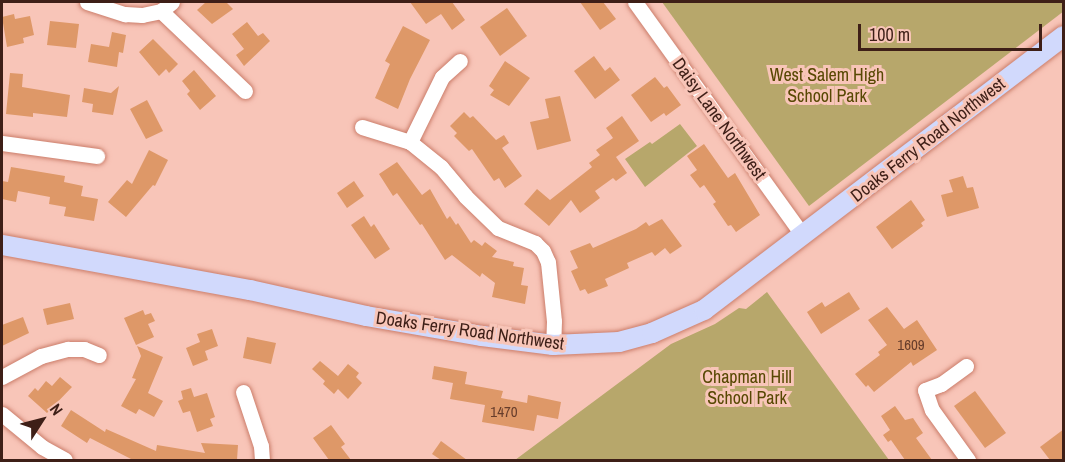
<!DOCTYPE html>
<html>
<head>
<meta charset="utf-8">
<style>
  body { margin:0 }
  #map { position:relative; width:1065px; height:462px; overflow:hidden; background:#f8c5b8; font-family:"Archivo Narrow",sans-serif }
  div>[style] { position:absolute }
  .green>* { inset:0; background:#b7a76b }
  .building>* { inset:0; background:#de9868 }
  .roads { filter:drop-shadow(0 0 2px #cb7d6a) drop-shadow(0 0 2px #cb7d6a) }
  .minor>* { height:15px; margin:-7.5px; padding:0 7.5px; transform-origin:7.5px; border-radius:7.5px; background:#fff }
  .major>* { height:20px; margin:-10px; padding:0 10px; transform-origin:10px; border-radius:10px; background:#d1d9fc }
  span { translate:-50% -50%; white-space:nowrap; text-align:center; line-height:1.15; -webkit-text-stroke:6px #f8c5b8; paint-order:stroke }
  .number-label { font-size:15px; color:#663d2b }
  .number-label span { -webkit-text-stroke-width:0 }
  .park-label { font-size:18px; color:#574803 }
  .street-label { font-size:18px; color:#3e1f17 }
  .frame { position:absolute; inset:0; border:3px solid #3e1f17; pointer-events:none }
  .north { position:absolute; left:12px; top:390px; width:60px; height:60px; -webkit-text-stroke:4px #f8c5b8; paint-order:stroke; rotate:54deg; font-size:16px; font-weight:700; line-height:24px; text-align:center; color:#3e1f17 }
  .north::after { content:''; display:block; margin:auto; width:21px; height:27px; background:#3e1f17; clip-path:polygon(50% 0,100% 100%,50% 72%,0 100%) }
  .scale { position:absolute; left:858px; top:24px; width:184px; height:27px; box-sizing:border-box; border:3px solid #3e1f17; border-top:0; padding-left:8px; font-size:18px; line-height:21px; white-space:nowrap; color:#3e1f17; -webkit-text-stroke:4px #f8c5b8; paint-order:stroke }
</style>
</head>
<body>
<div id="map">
  <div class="green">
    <div style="clip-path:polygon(662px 2px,1063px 2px,1064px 11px,809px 206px)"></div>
    <div style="clip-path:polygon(680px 124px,697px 146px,645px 187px,625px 159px,650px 142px,652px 144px)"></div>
    <div style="clip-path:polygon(767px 292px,889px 460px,515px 460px,671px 344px,715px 324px,739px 308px,746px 309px)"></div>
  </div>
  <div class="building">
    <div style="clip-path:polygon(206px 2px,226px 2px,233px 9px,212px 24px,197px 10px)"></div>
    <div style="clip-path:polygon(410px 2px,452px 2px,465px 20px,452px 30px,441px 14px,426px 24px)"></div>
    <div style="clip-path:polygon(580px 2px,603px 2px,616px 19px,600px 30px)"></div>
    <div style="clip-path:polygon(507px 8px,527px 36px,500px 56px,480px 27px)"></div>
    <div style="clip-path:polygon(14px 14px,15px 19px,30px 16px,34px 35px,23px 38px,24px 43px,7px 47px,2px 17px)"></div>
    <div style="clip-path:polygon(50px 21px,79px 24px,76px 48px,47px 45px)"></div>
    <div style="clip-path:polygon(247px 22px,258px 36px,263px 33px,270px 41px,244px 66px,236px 55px,244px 49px,232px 34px)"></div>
    <div style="clip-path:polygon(403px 26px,430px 40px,410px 79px,398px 109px,375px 98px,390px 64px,385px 61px)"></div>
    <div style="clip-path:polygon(112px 32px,126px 35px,123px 53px,119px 52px,117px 67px,88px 62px,91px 44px,109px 47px)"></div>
    <div style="clip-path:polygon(153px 39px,178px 64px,169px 73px,166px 69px,159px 76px,139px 52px)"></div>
    <div style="clip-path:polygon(594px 56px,605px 71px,610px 67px,620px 80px,595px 99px,574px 71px)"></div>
    <div style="clip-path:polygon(505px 61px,530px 78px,509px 106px,490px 95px,494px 90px,489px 86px)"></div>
    <div style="clip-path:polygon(194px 70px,216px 96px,200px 110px,187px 94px,190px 91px,182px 81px)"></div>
    <div style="clip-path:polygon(10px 73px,23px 74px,22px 87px,70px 95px,67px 117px,33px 113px,33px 117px,6px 114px)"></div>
    <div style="clip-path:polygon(655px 77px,664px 88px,667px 86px,681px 105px,666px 116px,664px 113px,651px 122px,631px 95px)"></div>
    <div style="clip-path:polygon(119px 86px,113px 115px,92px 112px,93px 104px,82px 102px,84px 88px,111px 93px)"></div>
    <div style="clip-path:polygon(560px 96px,571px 141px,537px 150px,530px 122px,549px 118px,545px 99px)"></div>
    <div style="clip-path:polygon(147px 100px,163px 131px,146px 139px,130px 109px)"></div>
    <div style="clip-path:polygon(464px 112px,470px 118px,473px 116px,496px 140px,504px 135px,509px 143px,502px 148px,522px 176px,505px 188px,499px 178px,494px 181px,472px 149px,469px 151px,454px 136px,457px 133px,450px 126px)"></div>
    <div style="clip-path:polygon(622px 116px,639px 141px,616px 157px,627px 173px,616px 181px,613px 178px,595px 191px,600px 198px,580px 213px,571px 200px,549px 226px,524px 204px,537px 189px,550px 200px,592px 167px,589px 163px,600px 155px,596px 150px,613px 138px,606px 128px)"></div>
    <div style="clip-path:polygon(704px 144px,728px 178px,735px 173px,760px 215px,736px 232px,731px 225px,728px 226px,713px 204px,716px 202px,704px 185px,700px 188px,690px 175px,697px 170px,687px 156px)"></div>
    <div style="clip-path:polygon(149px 150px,168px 160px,155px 186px,153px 185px,126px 217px,108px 202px,127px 180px,132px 184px)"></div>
    <div style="clip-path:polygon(397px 162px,422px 195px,430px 189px,447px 219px,450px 216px,456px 225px,458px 223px,471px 243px,474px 240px,482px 246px,485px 242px,497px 251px,492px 257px,514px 262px,513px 266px,524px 268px,521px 285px,528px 286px,525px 304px,492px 297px,495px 283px,482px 273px,480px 277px,452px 255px,445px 260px,422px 224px,420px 225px,397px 193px,393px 196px,379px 174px)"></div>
    <div style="clip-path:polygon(11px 167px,65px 176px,64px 182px,83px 186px,81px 196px,98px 199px,94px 221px,64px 216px,66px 207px,49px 204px,50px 197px,18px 191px,16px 202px,2px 199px,2px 181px,8px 182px)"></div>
    <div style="clip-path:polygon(963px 176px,967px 188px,973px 187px,979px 208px,947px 217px,941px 195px,953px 192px,949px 180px)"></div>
    <div style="clip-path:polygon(354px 181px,364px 196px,347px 208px,337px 193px)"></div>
    <div style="clip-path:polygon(911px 200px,925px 220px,921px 223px,923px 226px,892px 249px,876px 227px)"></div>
    <div style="clip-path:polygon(364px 216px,371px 227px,374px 224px,390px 249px,375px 259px,351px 225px)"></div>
    <div style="clip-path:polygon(662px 219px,682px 246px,670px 254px,665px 248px,655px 256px,652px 252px,627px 263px,629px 268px,605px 279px,608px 286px,588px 294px,585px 289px,580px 291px,571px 271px,578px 268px,570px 251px,590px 243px,593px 248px,636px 229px,646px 222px,649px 226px)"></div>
    <div style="clip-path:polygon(849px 292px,860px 309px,821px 334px,807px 312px,822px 302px,825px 307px)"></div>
    <div style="clip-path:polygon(70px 303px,74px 319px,47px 325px,43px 309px)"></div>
    <div style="clip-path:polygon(887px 307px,904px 329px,917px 320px,937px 350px,913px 366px,911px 362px,874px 392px,868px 385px,866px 387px,855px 374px,880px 355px,878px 352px,887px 345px,868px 320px)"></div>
    <div style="clip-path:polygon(143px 310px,145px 315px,151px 313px,155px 321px,148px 324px,154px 337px,136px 345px,124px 318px)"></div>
    <div style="clip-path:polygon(23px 317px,29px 333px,2px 346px,2px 325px)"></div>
    <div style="clip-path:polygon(212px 329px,218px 346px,205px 351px,208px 360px,193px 366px,186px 348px,200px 342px,197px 334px)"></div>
    <div style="clip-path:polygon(247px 337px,276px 343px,271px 364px,243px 358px)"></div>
    <div style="clip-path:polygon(137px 346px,163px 357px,148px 393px,163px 401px,154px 417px,139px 409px,136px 414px,121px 406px,136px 379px,132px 378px,141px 356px)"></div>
    <div style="clip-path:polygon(320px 361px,338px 376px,348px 364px,359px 373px,356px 377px,362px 383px,348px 399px,338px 389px,334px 394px,323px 384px,325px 381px,312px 369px)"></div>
    <div style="clip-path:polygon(434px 366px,467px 372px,465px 384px,503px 391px,501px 398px,527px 403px,528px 395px,561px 402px,558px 419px,537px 415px,534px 431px,482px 422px,485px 405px,450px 399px,453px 383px,432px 379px)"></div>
    <div style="clip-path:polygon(60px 377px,72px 387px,47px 413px,28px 396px,35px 388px,38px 391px,46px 381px,52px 386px)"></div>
    <div style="clip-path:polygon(191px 388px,194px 397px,207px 393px,215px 417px,210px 419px,213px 426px,197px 432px,190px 411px,183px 413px,178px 401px,183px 399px,181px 391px)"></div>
    <div style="clip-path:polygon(975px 391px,1006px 433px,985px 448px,954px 406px)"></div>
    <div style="clip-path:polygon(895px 406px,905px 420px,913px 418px,923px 433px,916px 438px,932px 460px,905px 460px,891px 440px,888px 442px,883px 435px,890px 430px,881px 416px)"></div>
    <div style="clip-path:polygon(71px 410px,105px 432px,106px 429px,156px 451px,157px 445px,205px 453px,201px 443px,238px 445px,237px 460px,133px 460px,90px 438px,87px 443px,61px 426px)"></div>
    <div style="clip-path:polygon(331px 425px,345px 444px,341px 447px,351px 460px,329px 460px,313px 438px)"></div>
    <div style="clip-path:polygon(1064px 429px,1064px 460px,1050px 460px,1040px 447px)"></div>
    <div style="clip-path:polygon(441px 441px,467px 460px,441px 460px,432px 454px)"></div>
  </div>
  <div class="roads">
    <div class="minor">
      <div style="left:87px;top:2px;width:40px;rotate:18deg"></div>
      <div style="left:125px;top:14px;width:17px;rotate:3deg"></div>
      <div style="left:142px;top:15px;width:19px;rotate:-12deg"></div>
      <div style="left:161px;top:11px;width:14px;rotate:-39deg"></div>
      <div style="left:635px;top:2px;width:288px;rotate:54.3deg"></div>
      <div style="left:161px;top:11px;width:116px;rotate:43.6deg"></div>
      <div style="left:362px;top:127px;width:50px;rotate:17.4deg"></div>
      <div style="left:410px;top:142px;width:40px;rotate:39deg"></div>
      <div style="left:441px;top:167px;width:38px;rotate:50deg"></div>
      <div style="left:465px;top:196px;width:46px;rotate:44.1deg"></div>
      <div style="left:498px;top:228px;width:40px;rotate:22deg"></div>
      <div style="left:535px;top:243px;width:11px;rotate:45deg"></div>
      <div style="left:543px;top:251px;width:12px;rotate:66deg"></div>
      <div style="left:548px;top:262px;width:59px;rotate:84.2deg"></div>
      <div style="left:554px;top:321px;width:24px;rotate:92deg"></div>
      <div style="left:410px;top:142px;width:72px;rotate:-63.8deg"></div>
      <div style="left:442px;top:77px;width:24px;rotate:-42deg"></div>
      <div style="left:2px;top:143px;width:96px;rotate:7.8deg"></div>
      <div style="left:966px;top:366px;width:31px;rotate:144deg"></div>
      <div style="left:941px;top:384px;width:17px;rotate:159deg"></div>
      <div style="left:925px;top:390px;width:21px;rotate:71deg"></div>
      <div style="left:932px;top:410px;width:62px;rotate:54.2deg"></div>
      <div style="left:2px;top:377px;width:44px;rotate:-28.3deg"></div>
      <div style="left:41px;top:356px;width:28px;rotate:-15deg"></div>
      <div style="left:68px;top:349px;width:16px"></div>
      <div style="left:84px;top:349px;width:16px;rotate:22deg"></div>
      <div style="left:243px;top:392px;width:57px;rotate:71.6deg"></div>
      <div style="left:261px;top:446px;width:14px;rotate:86deg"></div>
      <div style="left:2px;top:414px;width:52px;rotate:39.5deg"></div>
      <div style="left:42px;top:447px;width:26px;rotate:29deg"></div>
    </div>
    <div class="major">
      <div style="left:2px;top:245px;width:252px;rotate:10.3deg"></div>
      <div style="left:250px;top:290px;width:119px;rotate:12.6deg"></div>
      <div style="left:366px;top:316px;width:118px;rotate:9.8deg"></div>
      <div style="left:482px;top:336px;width:72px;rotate:7.2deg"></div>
      <div style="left:553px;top:345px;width:66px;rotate:-2.6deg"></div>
      <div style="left:619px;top:342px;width:34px;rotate:-15deg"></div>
      <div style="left:652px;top:333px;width:57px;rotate:-23.9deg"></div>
      <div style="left:704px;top:310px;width:452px;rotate:-37.3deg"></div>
    </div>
  </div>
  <div class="number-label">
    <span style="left:911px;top:345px">1609</span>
    <span style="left:504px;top:412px">1470</span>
  </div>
  <div class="park-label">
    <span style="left:827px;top:86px">West Salem High<br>School Park</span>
    <span style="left:747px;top:388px">Chapman Hill<br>School Park</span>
  </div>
  <div class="street-label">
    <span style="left:719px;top:119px;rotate:54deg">Daisy Lane Northwest</span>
    <span style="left:928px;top:140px;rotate:-38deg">Doaks Ferry Road Northwest</span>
    <span style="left:470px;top:331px;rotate:8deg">Doaks Ferry Road Northwest</span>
  </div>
  <div class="frame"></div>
  <div class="north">N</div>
  <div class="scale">100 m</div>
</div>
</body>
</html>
